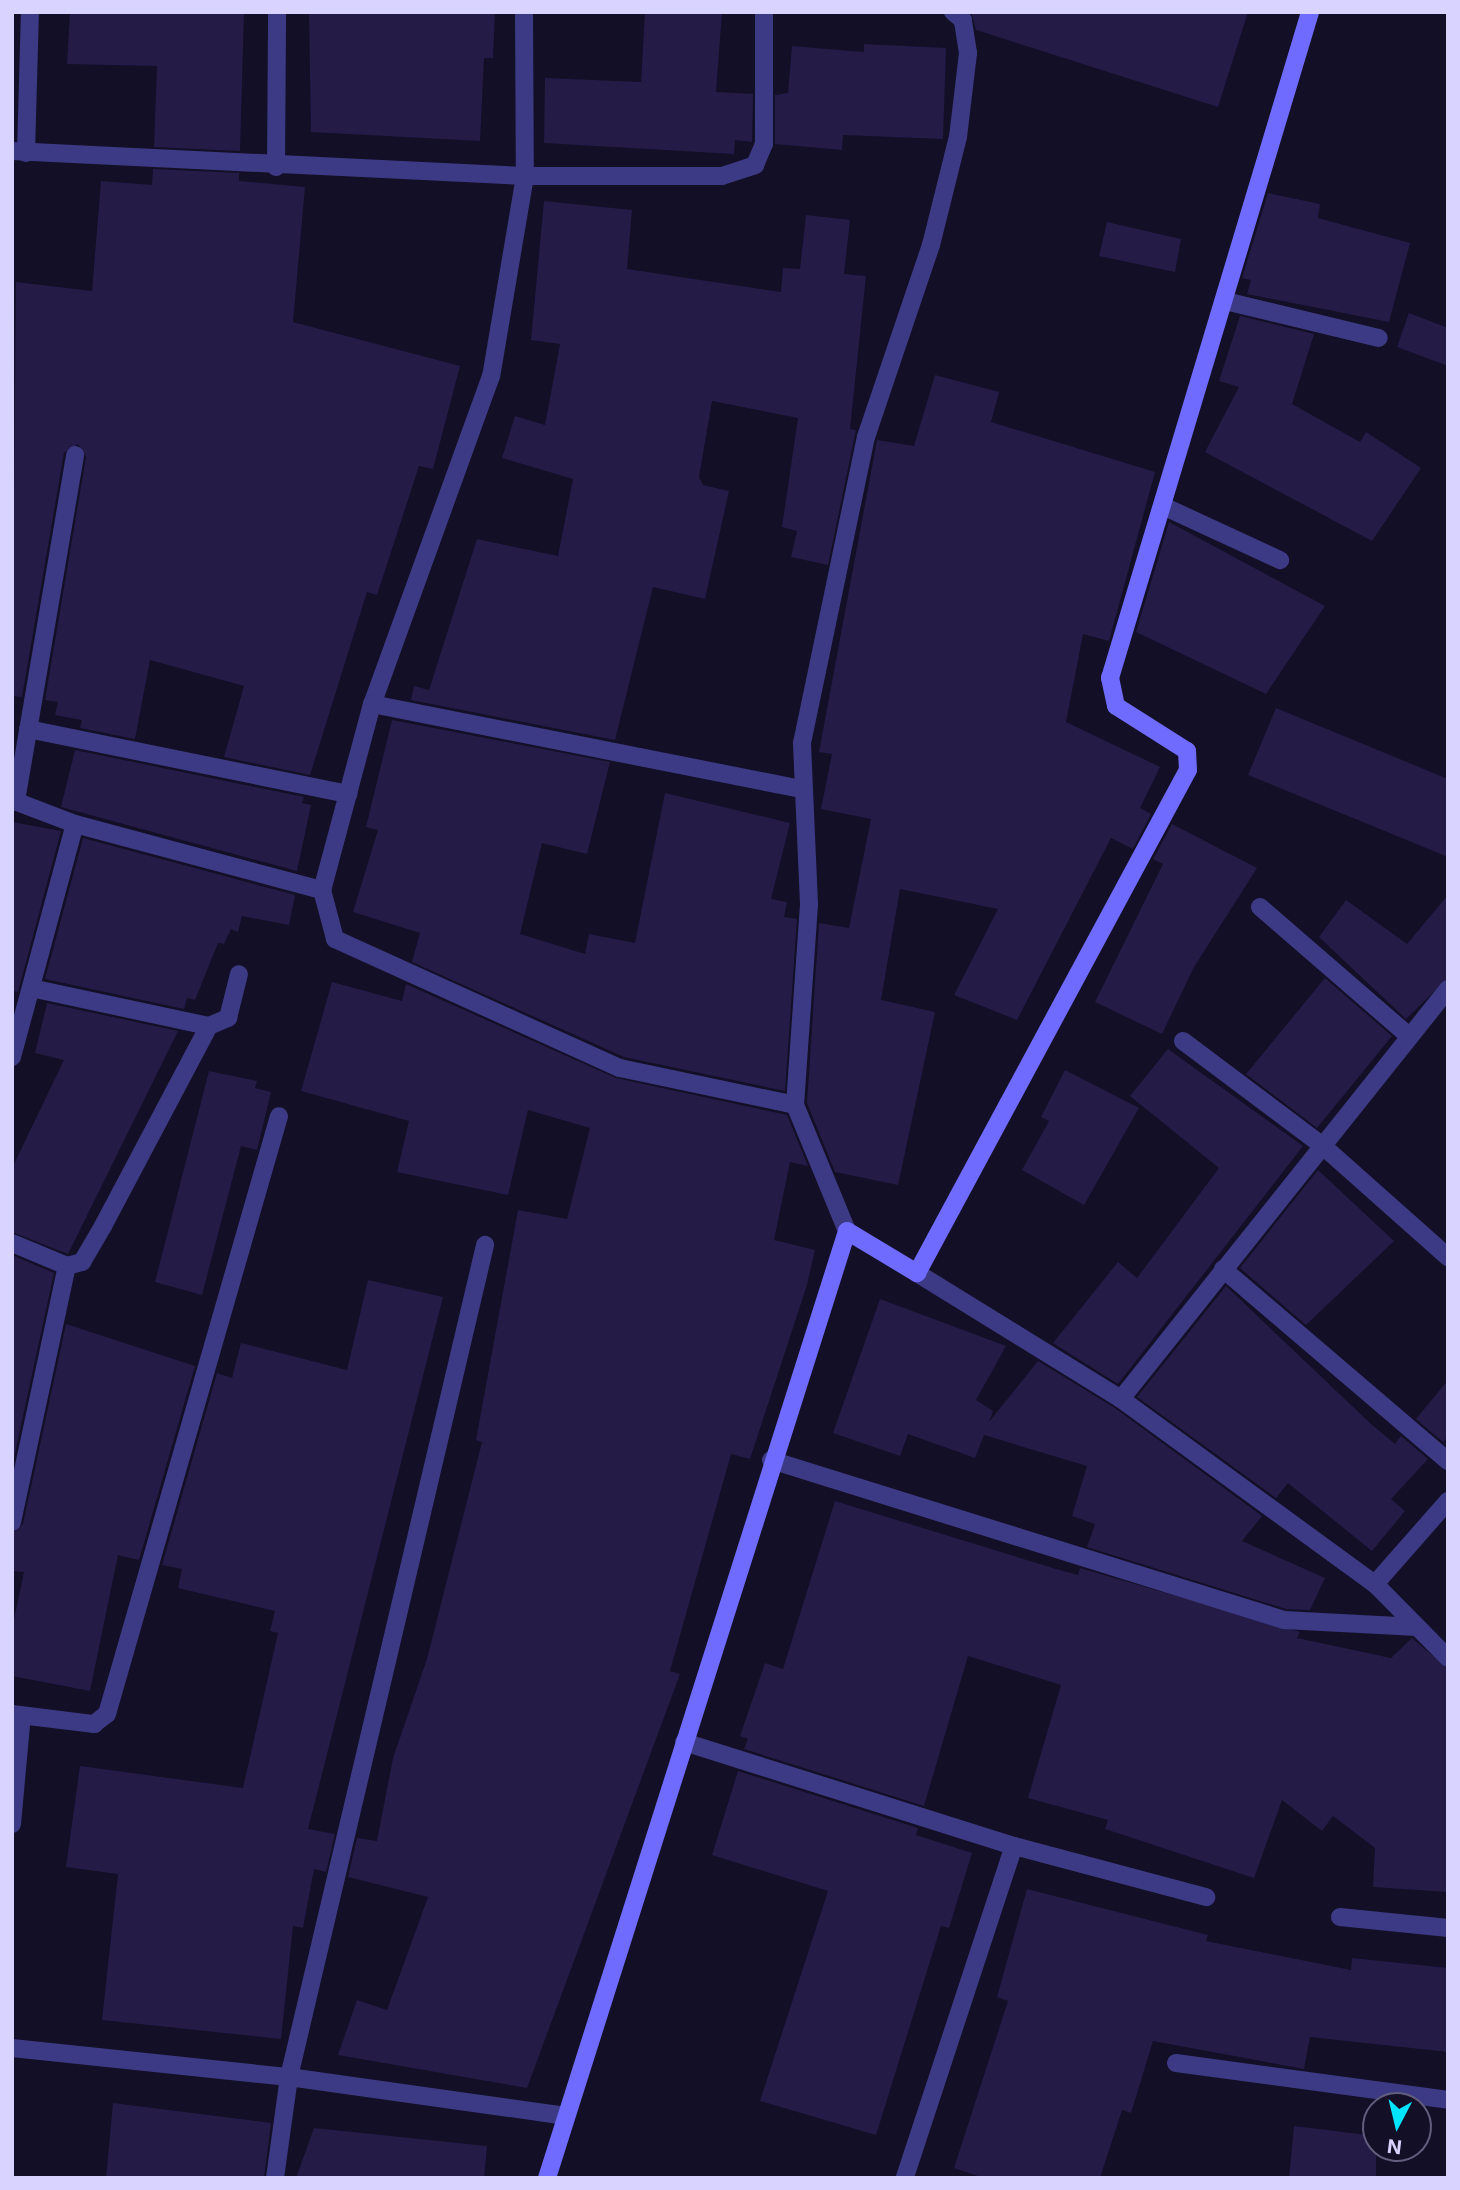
<!DOCTYPE html>
<html>
<head>
<meta charset="utf-8">
<style>
  body { margin:0 }
  #map { position:relative; width:1460px; height:2190px; overflow:hidden; background:#130f26; font-family:Inter,sans-serif }
  div>[style] { position:absolute }
  .building>* { inset:0; background:#241b47 }
  .street>* { height:18px; margin:-9px; padding:0 9px; transform-origin:9px; border-radius:9px; background:#3d3a85 }
  .secondary>* { height:18px; margin:-9px; padding:0 9px; transform-origin:9px; border-radius:9px; background:#6f6bff }
  span { translate:-50% -50%; white-space:nowrap; text-align:center; line-height:1.15; -webkit-text-stroke:7px #130f26; paint-order:stroke }
  .frame { position:absolute; inset:0; border:14px solid #d9d4ff; pointer-events:none }
  .north { position:absolute; left:1362px; top:2092px; width:70px; height:70px; box-sizing:border-box; background:#130f26; border:2px solid #625e7d; border-radius:50%; rotate:187deg; font-size:19px; font-weight:700; line-height:28px; text-align:center; color:#d9d4ff }
  .north::after { content:''; display:block; margin:auto; width:24px; height:32px; background:#00e5ff; clip-path:polygon(50% 0,100% 100%,50% 72%,0 100%) }
</style>
</head>
<body>
<div id="map">
  <div class="building">
    <div style="clip-path:polygon(70px 12px,244px 12px,240px 151px,154px 147px,157px 66px,67px 64px)"></div>
    <div style="clip-path:polygon(309px 12px,495px 12px,493px 58px,484px 58px,480px 141px,311px 132px)"></div>
    <div style="clip-path:polygon(645px 12px,722px 12px,716px 92px,753px 94px,752px 142px,735px 140px,734px 154px,544px 143px,545px 78px,641px 82px)"></div>
    <div style="clip-path:polygon(971px 12px,1248px 12px,1218px 107px,976px 30px)"></div>
    <div style="clip-path:polygon(864px 44px,946px 48px,943px 139px,843px 135px,842px 150px,775px 144px,775px 95px,788px 93px,792px 46px,864px 52px)"></div>
    <div style="clip-path:polygon(153px 169px,239px 173px,239px 181px,305px 187px,293px 322px,460px 366px,433px 469px,419px 466px,377px 595px,367px 592px,310px 775px,224px 757px,244px 686px,150px 660px,135px 739px,80px 728px,82px 720px,55px 715px,58px 702px,45px 700px,86px 457px,78px 444px,64px 453px,22px 697px,12px 696px,16px 282px,92px 291px,101px 181px,152px 185px)"></div>
    <div style="clip-path:polygon(1268px 193px,1320px 204px,1318px 218px,1410px 243px,1389px 322px,1247px 294px,1251px 280px,1242px 278px)"></div>
    <div style="clip-path:polygon(544px 201px,632px 210px,627px 269px,781px 292px,783px 268px,800px 269px,806px 215px,850px 220px,844px 274px,866px 276px,850px 429px,856px 430px,828px 565px,791px 557px,797px 531px,782px 527px,798px 418px,712px 401px,699px 477px,703px 485px,729px 491px,705px 599px,653px 587px,615px 740px,411px 700px,414px 686px,429px 690px,477px 539px,558px 556px,573px 479px,502px 458px,515px 416px,545px 425px,560px 344px,531px 340px)"></div>
    <div style="clip-path:polygon(1107px 222px,1181px 239px,1175px 272px,1099px 256px)"></div>
    <div style="clip-path:polygon(1409px 313px,1448px 328px,1448px 366px,1397px 347px)"></div>
    <div style="clip-path:polygon(1240px 316px,1314px 334px,1292px 404px,1360px 442px,1366px 432px,1421px 468px,1372px 541px,1205px 452px,1239px 387px,1219px 381px)"></div>
    <div style="clip-path:polygon(935px 375px,999px 392px,991px 422px,1155px 472px,1109px 641px,1083px 634px,1066px 722px,1160px 767px,1140px 808px,1151px 814px,1133px 849px,1111px 838px,1017px 1020px,954px 995px,998px 909px,900px 889px,881px 1000px,935px 1012px,898px 1185px,835px 1172px,807px 1103px,819px 923px,849px 928px,871px 819px,821px 809px,832px 754px,819px 752px,877px 440px,914px 446px)"></div>
    <div style="clip-path:polygon(1169px 522px,1325px 606px,1266px 694px,1136px 632px)"></div>
    <div style="clip-path:polygon(1276px 708px,1448px 779px,1448px 857px,1248px 775px)"></div>
    <div style="clip-path:polygon(392px 720px,610px 762px,587px 854px,542px 843px,520px 934px,585px 954px,589px 934px,635px 943px,665px 793px,790px 823px,771px 899px,787px 902px,784px 917px,797px 919px,785px 1091px,624px 1057px,412px 962px,420px 933px,353px 912px,378px 830px,366px 827px)"></div>
    <div style="clip-path:polygon(75px 750px,304px 797px,302px 803px,311px 805px,297px 871px,61px 807px)"></div>
    <div style="clip-path:polygon(12px 822px,61px 831px,18px 992px,12px 991px)"></div>
    <div style="clip-path:polygon(1172px 824px,1257px 868px,1194px 967px,1162px 1034px,1095px 1002px,1163px 864px,1153px 859px)"></div>
    <div style="clip-path:polygon(83px 838px,295px 895px,289px 925px,242px 916px,238px 932px,231px 929px,224px 944px,218px 943px,195px 1000px,187px 998px,184px 1009px,45px 979px)"></div>
    <div style="clip-path:polygon(1448px 895px,1448px 978px,1406px 1019px,1319px 937px,1346px 900px,1407px 944px)"></div>
    <div style="clip-path:polygon(1325px 978px,1392px 1036px,1317px 1128px,1246px 1074px)"></div>
    <div style="clip-path:polygon(332px 982px,402px 1001px,406px 984px,616px 1078px,787px 1115px,808px 1166px,790px 1162px,774px 1240px,815px 1250px,807px 1285px,750px 1459px,731px 1454px,670px 1671px,680px 1674px,527px 2088px,338px 2055px,357px 2000px,387px 2010px,428px 1897px,348px 1877px,357px 1838px,377px 1841px,393px 1758px,427px 1659px,482px 1442px,476px 1440px,518px 1210px,567px 1219px,590px 1128px,528px 1110px,508px 1195px,397px 1172px,409px 1121px,301px 1091px)"></div>
    <div style="clip-path:polygon(47px 1003px,178px 1031px,68px 1254px,12px 1232px,12px 1168px,64px 1060px,35px 1053px)"></div>
    <div style="clip-path:polygon(1168px 1049px,1303px 1146px,1118px 1384px,1053px 1343px,1118px 1262px,1137px 1278px,1219px 1168px,1130px 1096px)"></div>
    <div style="clip-path:polygon(1065px 1070px,1139px 1108px,1084px 1205px,1022px 1170px,1049px 1121px,1041px 1117px)"></div>
    <div style="clip-path:polygon(209px 1071px,257px 1081px,255px 1088px,271px 1092px,257px 1150px,241px 1146px,202px 1295px,155px 1282px)"></div>
    <div style="clip-path:polygon(1318px 1170px,1394px 1241px,1306px 1325px,1240px 1268px)"></div>
    <div style="clip-path:polygon(12px 1255px,54px 1273px,12px 1467px)"></div>
    <div style="clip-path:polygon(368px 1280px,443px 1297px,308px 1829px,335px 1834px,326px 1872px,314px 1869px,303px 1928px,293px 1926px,281px 2039px,102px 2020px,118px 1874px,66px 1867px,80px 1766px,243px 1788px,278px 1633px,270px 1631px,275px 1611px,178px 1588px,182px 1569px,162px 1565px,217px 1373px,232px 1378px,241px 1343px,347px 1370px)"></div>
    <div style="clip-path:polygon(1226px 1286px,1371px 1424px,1395px 1444px,1401px 1436px,1428px 1459px,1391px 1499px,1405px 1511px,1372px 1551px,1288px 1483px,1276px 1498px,1137px 1397px)"></div>
    <div style="clip-path:polygon(880px 1299px,1006px 1346px,976px 1400px,993px 1411px,989px 1422px,1038px 1361px,1115px 1408px,1262px 1516px,1242px 1541px,1325px 1578px,1310px 1610px,1286px 1609px,1087px 1547px,1095px 1524px,1072px 1516px,1087px 1466px,984px 1435px,975px 1458px,908px 1434px,900px 1456px,833px 1433px)"></div>
    <div style="clip-path:polygon(66px 1324px,195px 1366px,139px 1560px,118px 1555px,90px 1691px,12px 1676px,12px 1629px,24px 1572px,12px 1571px,12px 1533px,23px 1524px)"></div>
    <div style="clip-path:polygon(1448px 1380px,1448px 1437px,1443px 1442px,1416px 1419px)"></div>
    <div style="clip-path:polygon(835px 1501px,1056px 1569px,1078px 1575px,1080px 1568px,1300px 1632px,1297px 1638px,1391px 1658px,1412px 1638px,1448px 1669px,1448px 1892px,1373px 1887px,1375px 1848px,1333px 1816px,1322px 1831px,1282px 1800px,1254px 1878px,1105px 1829px,1108px 1820px,1028px 1798px,1061px 1685px,968px 1656px,924px 1806px,744px 1749px,748px 1739px,740px 1736px,765px 1663px,783px 1669px)"></div>
    <div style="clip-path:polygon(738px 1771px,918px 1828px,916px 1835px,972px 1853px,949px 1928px,941px 1926px,876px 2135px,760px 2101px,828px 1891px,712px 1855px)"></div>
    <div style="clip-path:polygon(1027px 1889px,1208px 1935px,1206px 1941px,1351px 1970px,1352px 1958px,1448px 1968px,1448px 2052px,1310px 2037px,1304px 2069px,1153px 2041px,1131px 2113px,1122px 2110px,1100px 2178px,984px 2178px,954px 2168px,1008px 2001px,997px 1997px)"></div>
    <div style="clip-path:polygon(113px 2103px,271px 2123px,264px 2178px,106px 2178px)"></div>
    <div style="clip-path:polygon(1294px 2126px,1376px 2136px,1376px 2178px,1289px 2178px)"></div>
    <div style="clip-path:polygon(314px 2128px,487px 2146px,484px 2178px,296px 2178px)"></div>
  </div>
  <div class="street">
    <div style="left:524px;top:12px;width:164px;rotate:89.7deg"></div>
    <div style="left:525px;top:176px;width:203px;rotate:99.6deg"></div>
    <div style="left:491px;top:376px;width:349px;rotate:109.9deg"></div>
    <div style="left:372px;top:704px;width:193px;rotate:105deg"></div>
    <div style="left:322px;top:890px;width:51px;rotate:75.1deg"></div>
    <div style="left:335px;top:939px;width:313px;rotate:24.4deg"></div>
    <div style="left:620px;top:1068px;width:179px;rotate:11.9deg"></div>
    <div style="left:12px;top:151px;width:514px;rotate:2.79deg"></div>
    <div style="left:525px;top:176px;width:197px"></div>
    <div style="left:722px;top:176px;width:35px;rotate:-18deg"></div>
    <div style="left:755px;top:165px;width:23px;rotate:-67deg"></div>
    <div style="left:764px;top:144px;width:132px;rotate:-90deg"></div>
    <div style="left:26px;top:153px;width:141px;rotate:-88.4deg"></div>
    <div style="left:276px;top:167px;width:155px;rotate:-89.6deg"></div>
    <div style="left:1225px;top:301px;width:158px;rotate:13.5deg"></div>
    <div style="left:1163px;top:506px;width:129px;rotate:24.8deg"></div>
    <div style="left:372px;top:704px;width:439px;rotate:11.2deg"></div>
    <div style="left:28px;top:729px;width:327px;rotate:11.5deg"></div>
    <div style="left:12px;top:800px;width:67px;rotate:20.9deg"></div>
    <div style="left:75px;top:824px;width:256px;rotate:15deg"></div>
    <div style="left:16px;top:801px;width:351px;rotate:-80.3deg"></div>
    <div style="left:1260px;top:907px;width:198px;rotate:40.9deg"></div>
    <div style="left:31px;top:988px;width:182px;rotate:12.1deg"></div>
    <div style="left:1183px;top:1041px;width:176px;rotate:36.9deg"></div>
    <div style="left:1324px;top:1147px;width:166px;rotate:41.6deg"></div>
    <div style="left:12px;top:1057px;width:241px;rotate:-74.9deg"></div>
    <div style="left:847px;top:1231px;width:136px;rotate:-112.4deg"></div>
    <div style="left:795px;top:1105px;width:201px;rotate:-86deg"></div>
    <div style="left:809px;top:904px;width:161px;rotate:-92.5deg"></div>
    <div style="left:802px;top:743px;width:313px;rotate:-78.2deg"></div>
    <div style="left:866px;top:437px;width:203px;rotate:-71.3deg"></div>
    <div style="left:931px;top:245px;width:111px;rotate:-76deg"></div>
    <div style="left:958px;top:137px;width:85px;rotate:-83.2deg"></div>
    <div style="left:968px;top:53px;width:33px;rotate:-99deg"></div>
    <div style="left:963px;top:20px;width:13px;rotate:-141deg"></div>
    <div style="left:12px;top:1243px;width:60px;rotate:22.7deg"></div>
    <div style="left:1223px;top:1269px;width:296px;rotate:40.5deg"></div>
    <div style="left:917px;top:1273px;width:240px;rotate:31.7deg"></div>
    <div style="left:1121px;top:1399px;width:314px;rotate:36.1deg"></div>
    <div style="left:1375px;top:1584px;width:104px;rotate:45.4deg"></div>
    <div style="left:1121px;top:1399px;width:524px;rotate:-51.43deg"></div>
    <div style="left:771px;top:1460px;width:537px;rotate:17.32deg"></div>
    <div style="left:1284px;top:1620px;width:133px;rotate:3deg"></div>
    <div style="left:12px;top:1522px;width:262px;rotate:-77.9deg"></div>
    <div style="left:67px;top:1266px;width:16px;rotate:-15deg"></div>
    <div style="left:82px;top:1262px;width:42px;rotate:-59.7deg"></div>
    <div style="left:103px;top:1226px;width:226px;rotate:-62.1deg"></div>
    <div style="left:209px;top:1026px;width:21px;rotate:-23deg"></div>
    <div style="left:228px;top:1018px;width:45px;rotate:-76deg"></div>
    <div style="left:1375px;top:1584px;width:111px;rotate:-48.7deg"></div>
    <div style="left:12px;top:1714px;width:83px;rotate:7deg"></div>
    <div style="left:94px;top:1724px;width:16px;rotate:-38deg"></div>
    <div style="left:107px;top:1714px;width:622px;rotate:-73.95deg"></div>
    <div style="left:684px;top:1742px;width:346px;rotate:17.5deg"></div>
    <div style="left:1014px;top:1846px;width:199px;rotate:14.9deg"></div>
    <div style="left:12px;top:1824px;width:109px;rotate:-84.8deg"></div>
    <div style="left:1340px;top:1917px;width:109px;rotate:5.8deg"></div>
    <div style="left:12px;top:2048px;width:279px;rotate:6deg"></div>
    <div style="left:289px;top:2077px;width:280px;rotate:8deg"></div>
    <div style="left:1176px;top:2063px;width:275px;rotate:7.7deg"></div>
    <div style="left:905px;top:2177px;width:348px;rotate:-71.8deg"></div>
    <div style="left:275px;top:2178px;width:102px;rotate:-82.1deg"></div>
    <div style="left:289px;top:2077px;width:855px;rotate:-76.74deg"></div>
  </div>
  <div class="secondary">
    <div style="left:547px;top:2178px;width:993px;rotate:-72.42deg"></div>
    <div style="left:847px;top:1231px;width:82px;rotate:31deg"></div>
    <div style="left:917px;top:1273px;width:571px;rotate:-61.69deg"></div>
    <div style="left:1188px;top:770px;width:19px;rotate:-93deg"></div>
    <div style="left:1187px;top:751px;width:84px;rotate:-147.6deg"></div>
    <div style="left:1116px;top:706px;width:29px;rotate:-102deg"></div>
    <div style="left:1110px;top:678px;width:695px;rotate:-73.28deg"></div>
  </div>
  <div class="frame"></div>
  <div class="north">N</div>
</div>
</body>
</html>
